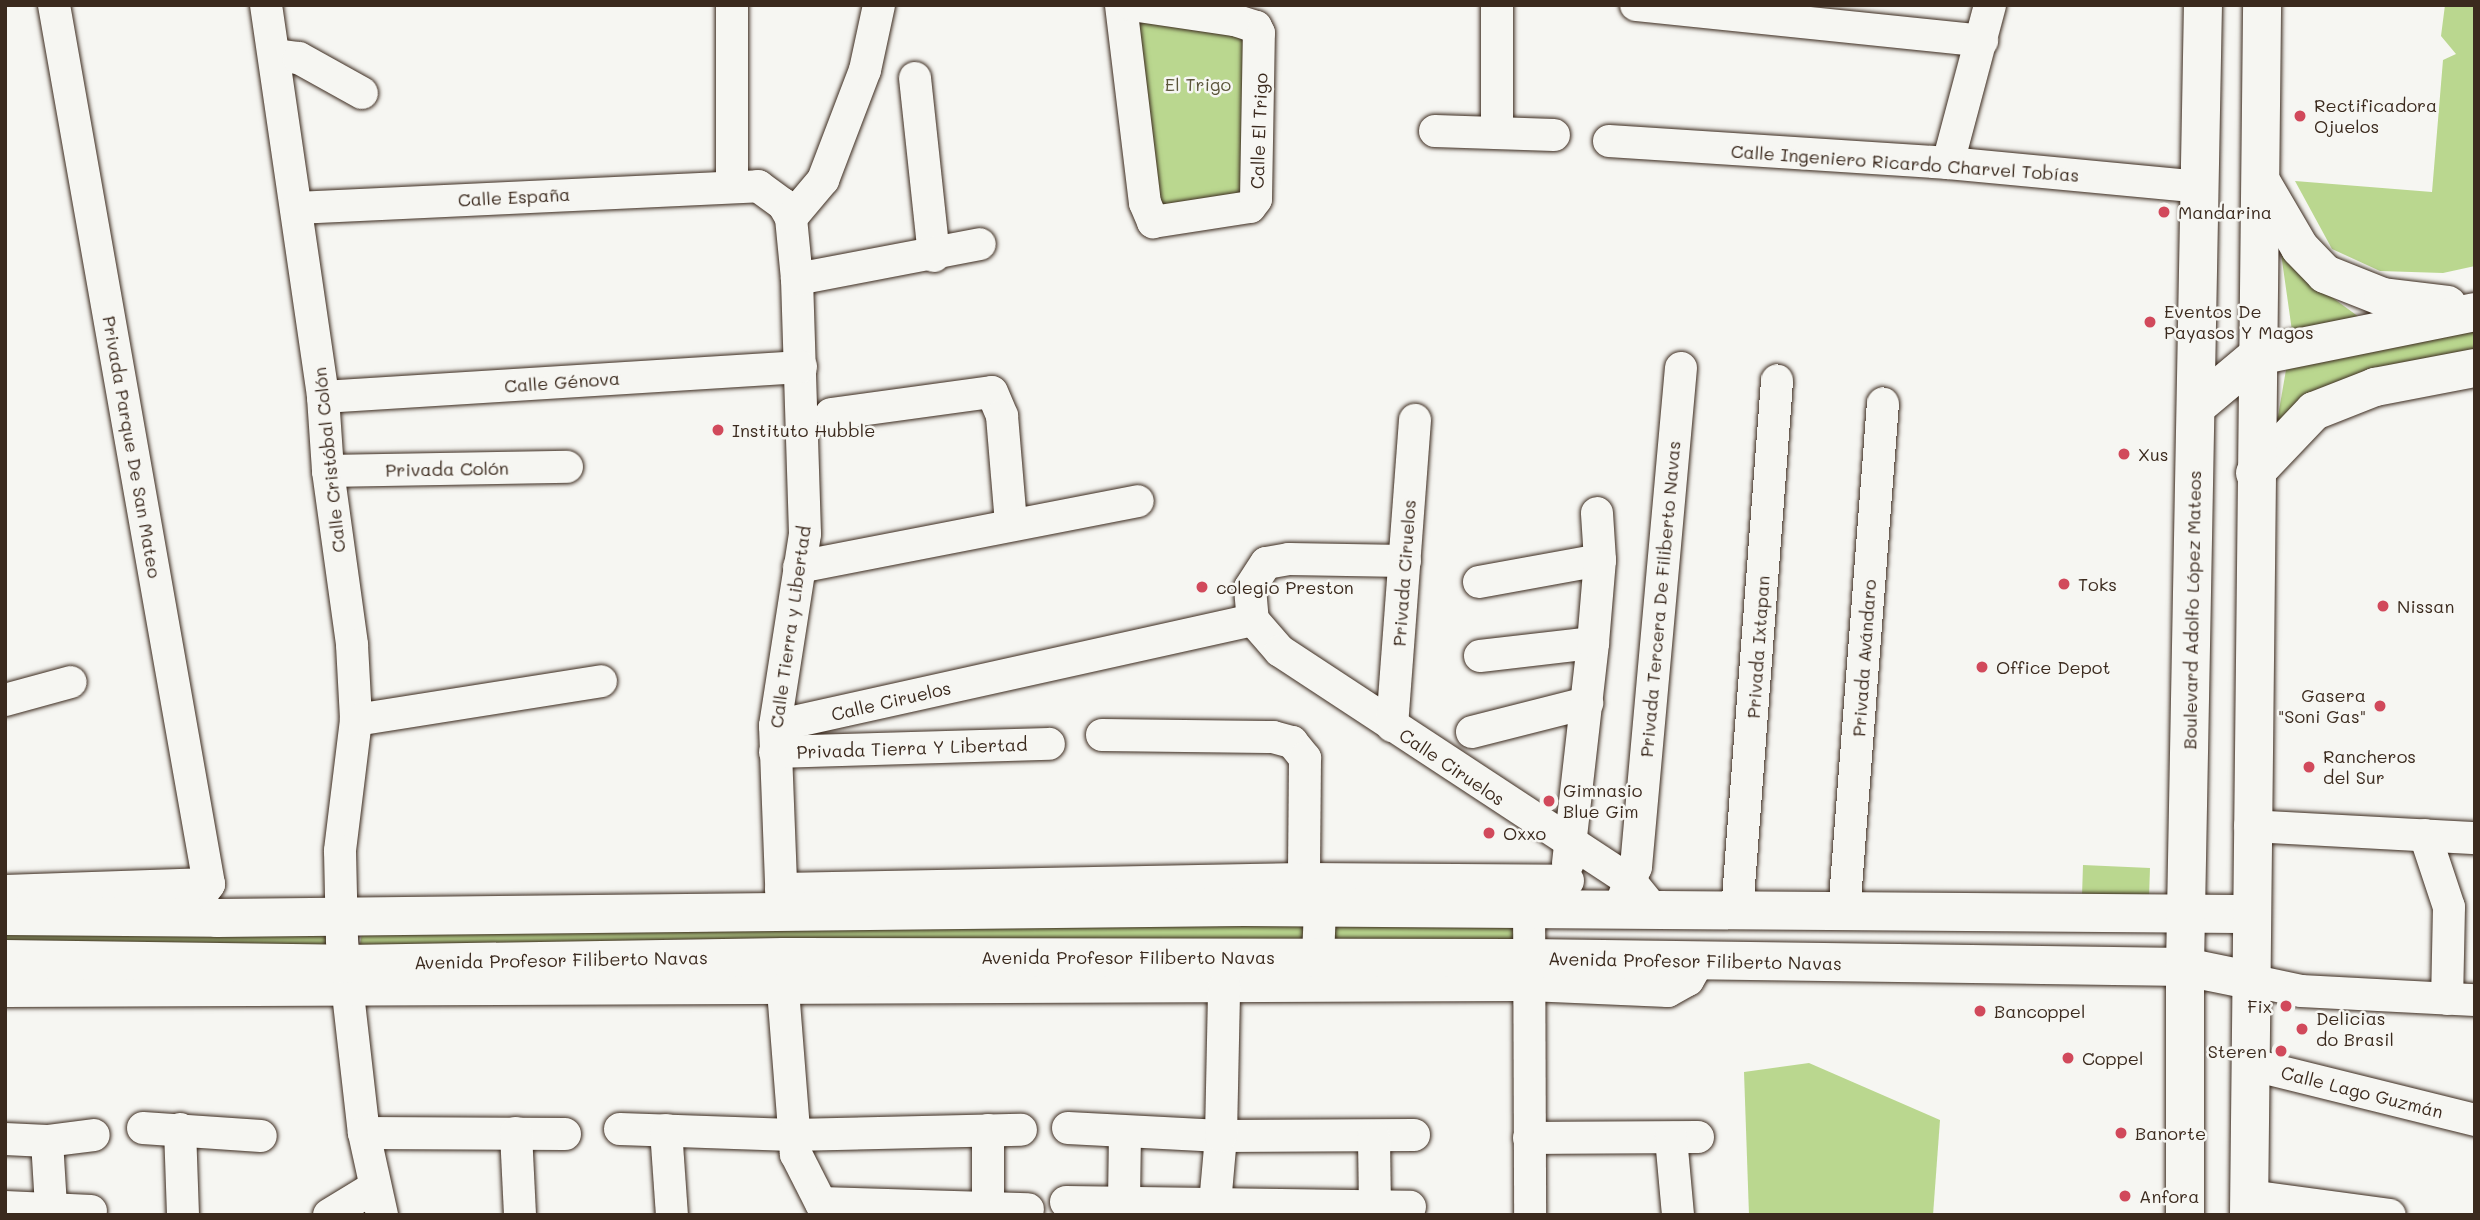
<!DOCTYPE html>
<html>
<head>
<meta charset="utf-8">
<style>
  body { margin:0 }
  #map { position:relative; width:2480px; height:1220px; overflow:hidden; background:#f6f6f2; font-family:Mali,sans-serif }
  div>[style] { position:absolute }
  .green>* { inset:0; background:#bad78f }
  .roads { filter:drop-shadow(0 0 2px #3b2a1e) drop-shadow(0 0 2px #3b2a1e) }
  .minor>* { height:32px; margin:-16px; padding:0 16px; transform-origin:16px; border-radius:16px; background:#f6f6f2 }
  .major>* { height:38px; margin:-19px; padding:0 19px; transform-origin:19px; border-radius:19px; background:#f6f6f2 }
  .dots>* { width:19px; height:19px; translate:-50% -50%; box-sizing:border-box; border:4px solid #f6f6f2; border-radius:50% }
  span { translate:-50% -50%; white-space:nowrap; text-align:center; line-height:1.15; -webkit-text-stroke:5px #f6f6f2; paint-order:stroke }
  .park-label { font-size:18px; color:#5b553a }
  .poi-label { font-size:18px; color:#3b2a1e }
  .left { translate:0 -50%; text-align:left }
  .right { translate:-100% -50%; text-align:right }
  .street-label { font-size:18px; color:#3b2a1e }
  .frame { position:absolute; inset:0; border:7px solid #3b2a1e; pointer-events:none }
</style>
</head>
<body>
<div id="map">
  <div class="green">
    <div style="clip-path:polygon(2445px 5px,2475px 5px,2475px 266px,2443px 273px,2380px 271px,2332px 249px,2295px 181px,2432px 192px,2443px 60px,2456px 54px,2441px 36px)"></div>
    <div style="clip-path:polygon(1123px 17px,1259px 33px,1244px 210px,1159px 224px)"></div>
    <div style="clip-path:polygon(2280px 246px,2311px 282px,2359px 317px,2292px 331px)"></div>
    <div style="clip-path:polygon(2475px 326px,2475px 351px,2277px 422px,2287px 364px)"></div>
    <div style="clip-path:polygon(2083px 865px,2150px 868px,2149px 897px,2082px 896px)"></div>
    <div style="clip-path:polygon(1518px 915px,1519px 946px,1331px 940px,1332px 919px)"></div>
    <div style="clip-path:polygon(1303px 918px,1309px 931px,1304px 948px,360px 946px,362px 932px)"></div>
    <div style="clip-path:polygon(295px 920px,346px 946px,5px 948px,5px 924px)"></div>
    <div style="clip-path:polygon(1809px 1063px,1940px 1120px,1933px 1215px,1749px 1215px,1744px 1072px)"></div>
  </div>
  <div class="roads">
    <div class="minor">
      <div style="left:54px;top:5px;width:893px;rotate:80deg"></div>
      <div style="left:209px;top:884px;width:42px;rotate:125.2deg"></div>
      <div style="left:266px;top:5px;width:396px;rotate:81.7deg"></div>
      <div style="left:323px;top:397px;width:74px;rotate:86.1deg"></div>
      <div style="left:328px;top:471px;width:176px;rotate:82.1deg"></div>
      <div style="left:352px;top:645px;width:75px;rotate:86.9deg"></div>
      <div style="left:356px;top:720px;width:132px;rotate:97deg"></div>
      <div style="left:340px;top:851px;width:90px;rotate:88.7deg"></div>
      <div style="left:342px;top:941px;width:193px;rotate:83.5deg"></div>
      <div style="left:364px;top:1133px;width:84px;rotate:77.6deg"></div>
      <div style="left:732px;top:5px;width:181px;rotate:90deg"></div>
      <div style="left:1121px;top:5px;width:199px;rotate:83.1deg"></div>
      <div style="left:1145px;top:203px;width:21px;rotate:67deg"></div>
      <div style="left:1153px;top:222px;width:98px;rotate:-8.8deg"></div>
      <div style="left:1250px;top:207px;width:10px;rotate:-53deg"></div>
      <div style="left:1256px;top:199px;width:166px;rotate:-89deg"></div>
      <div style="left:1259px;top:33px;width:7px;rotate:-117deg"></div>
      <div style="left:1256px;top:27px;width:23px;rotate:-162deg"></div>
      <div style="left:1234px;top:20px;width:103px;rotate:-171.6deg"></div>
      <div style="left:1497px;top:5px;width:128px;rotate:90deg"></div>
      <div style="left:1636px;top:5px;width:348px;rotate:5.9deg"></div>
      <div style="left:274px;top:55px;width:25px;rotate:7deg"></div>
      <div style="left:299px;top:58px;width:72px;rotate:29.1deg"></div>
      <div style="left:915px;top:78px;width:179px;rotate:83.9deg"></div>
      <div style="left:1435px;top:131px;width:119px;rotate:1.9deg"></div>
      <div style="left:1609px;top:141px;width:340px;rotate:3.7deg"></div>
      <div style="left:1948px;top:163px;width:253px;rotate:5.4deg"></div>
      <div style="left:1948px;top:163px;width:163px;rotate:-75.1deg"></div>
      <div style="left:296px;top:208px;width:463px;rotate:-2.7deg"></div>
      <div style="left:758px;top:186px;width:31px;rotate:36deg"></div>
      <div style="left:783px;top:204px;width:16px;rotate:60deg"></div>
      <div style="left:791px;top:218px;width:61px;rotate:84.4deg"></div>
      <div style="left:797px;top:279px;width:255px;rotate:88.2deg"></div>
      <div style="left:805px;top:534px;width:194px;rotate:98.9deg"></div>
      <div style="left:775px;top:726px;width:186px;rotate:87.8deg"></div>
      <div style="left:791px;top:218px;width:50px;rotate:-49.9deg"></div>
      <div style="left:823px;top:180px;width:118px;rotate:-69.1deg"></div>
      <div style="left:865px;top:70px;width:66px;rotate:-77.8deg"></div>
      <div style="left:797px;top:279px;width:186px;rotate:-10.8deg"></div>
      <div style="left:323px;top:397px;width:479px;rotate:-3.6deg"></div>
      <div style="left:831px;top:414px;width:162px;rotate:-7.8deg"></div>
      <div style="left:992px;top:392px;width:26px;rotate:67deg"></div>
      <div style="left:1002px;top:416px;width:107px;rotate:85.2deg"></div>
      <div style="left:328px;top:471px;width:239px;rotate:-1deg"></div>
      <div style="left:1405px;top:561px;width:116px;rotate:-179deg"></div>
      <div style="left:1289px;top:559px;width:23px;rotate:170deg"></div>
      <div style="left:1266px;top:563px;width:30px;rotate:123deg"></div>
      <div style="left:1250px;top:588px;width:32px;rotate:85deg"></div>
      <div style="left:1253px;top:620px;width:41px;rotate:48.9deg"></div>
      <div style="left:1280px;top:651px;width:420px;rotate:33.3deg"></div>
      <div style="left:1631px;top:882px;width:36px;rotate:51deg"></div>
      <div style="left:799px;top:567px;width:345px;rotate:-11deg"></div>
      <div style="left:1479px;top:582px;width:123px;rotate:-10.3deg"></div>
      <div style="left:1480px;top:656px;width:114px;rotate:-6.6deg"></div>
      <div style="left:5px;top:700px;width:68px;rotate:-15.3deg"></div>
      <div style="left:356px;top:720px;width:248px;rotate:-9deg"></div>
      <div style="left:775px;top:726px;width:490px;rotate:-12.5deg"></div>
      <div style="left:1392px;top:726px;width:307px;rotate:-85.7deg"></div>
      <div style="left:1472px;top:732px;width:119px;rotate:-14.2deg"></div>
      <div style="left:1102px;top:735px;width:171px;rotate:0.7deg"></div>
      <div style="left:1273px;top:737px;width:20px;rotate:15deg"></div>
      <div style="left:1292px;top:742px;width:21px;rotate:51deg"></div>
      <div style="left:1305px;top:758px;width:121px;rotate:90.5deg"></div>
      <div style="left:775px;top:752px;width:274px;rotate:-1.7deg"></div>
      <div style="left:2250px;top:826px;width:225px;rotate:3.1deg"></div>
      <div style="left:2425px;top:835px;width:76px;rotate:71.6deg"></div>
      <div style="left:2449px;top:907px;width:92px;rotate:91.2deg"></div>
      <div style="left:1568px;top:863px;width:221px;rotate:-83.5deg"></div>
      <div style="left:1593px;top:643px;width:83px;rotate:-85.2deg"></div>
      <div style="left:1600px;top:560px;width:47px;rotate:-93.7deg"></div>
      <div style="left:1529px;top:887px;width:328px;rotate:89.8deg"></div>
      <div style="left:781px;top:889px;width:523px;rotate:-1.1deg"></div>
      <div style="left:1304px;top:879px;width:264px;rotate:0.4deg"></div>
      <div style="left:5px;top:891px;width:204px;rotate:-2deg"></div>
      <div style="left:1622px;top:901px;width:37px;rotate:-68deg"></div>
      <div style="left:1636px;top:867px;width:501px;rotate:-84.85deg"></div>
      <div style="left:1737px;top:912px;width:533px;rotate:-85.69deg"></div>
      <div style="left:1844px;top:913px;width:511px;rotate:-85.63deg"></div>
      <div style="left:1318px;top:957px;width:48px;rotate:-87.6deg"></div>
      <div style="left:2249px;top:980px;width:53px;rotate:11.9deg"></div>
      <div style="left:2301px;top:991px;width:174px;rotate:3deg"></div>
      <div style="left:783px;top:990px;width:165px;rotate:85.5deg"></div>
      <div style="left:796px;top:1154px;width:68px;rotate:63.1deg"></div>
      <div style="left:5px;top:991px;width:1524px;rotate:-0.23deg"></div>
      <div style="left:1529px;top:985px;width:139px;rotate:2.5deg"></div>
      <div style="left:1668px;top:991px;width:23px;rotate:-29deg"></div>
      <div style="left:1688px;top:980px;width:20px;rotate:-60deg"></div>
      <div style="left:2249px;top:1064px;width:233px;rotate:13.9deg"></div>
      <div style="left:143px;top:1128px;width:118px;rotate:3.9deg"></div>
      <div style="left:1068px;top:1128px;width:153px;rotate:3deg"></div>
      <div style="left:1221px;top:1136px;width:193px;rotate:-0.3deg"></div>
      <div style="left:180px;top:1129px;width:86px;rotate:88deg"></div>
      <div style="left:620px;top:1129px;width:172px;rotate:2deg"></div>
      <div style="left:792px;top:1135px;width:229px;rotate:-1.3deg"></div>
      <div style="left:666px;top:1130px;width:85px;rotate:86deg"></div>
      <div style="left:364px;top:1133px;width:201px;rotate:0.3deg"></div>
      <div style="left:516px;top:1133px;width:82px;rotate:87.2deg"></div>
      <div style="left:1374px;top:1138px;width:71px;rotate:89.2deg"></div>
      <div style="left:1529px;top:1138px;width:169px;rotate:-0.3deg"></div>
      <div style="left:1671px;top:1138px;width:77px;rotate:84.8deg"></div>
      <div style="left:5px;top:1139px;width:42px;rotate:2.7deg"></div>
      <div style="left:47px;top:1141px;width:47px;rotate:-7.3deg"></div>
      <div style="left:47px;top:1141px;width:65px;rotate:86.5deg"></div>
      <div style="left:2249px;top:1196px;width:142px;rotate:7.7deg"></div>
      <div style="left:1066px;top:1202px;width:344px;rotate:0.8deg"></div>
      <div style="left:821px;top:1203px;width:207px;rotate:1.7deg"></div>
      <div style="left:1124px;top:1203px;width:69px;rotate:-89.2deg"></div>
      <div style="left:5px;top:1207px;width:86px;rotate:2.7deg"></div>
      <div style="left:988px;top:1207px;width:77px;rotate:-90deg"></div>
      <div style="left:329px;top:1215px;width:52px;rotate:-31.5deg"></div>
      <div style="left:1214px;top:1215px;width:79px;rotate:-84.9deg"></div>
      <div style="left:1221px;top:1136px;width:149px;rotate:-88.8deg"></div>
    </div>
    <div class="major">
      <div style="left:2262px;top:183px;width:75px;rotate:59.7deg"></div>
      <div style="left:2300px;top:248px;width:36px;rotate:46deg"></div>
      <div style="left:2325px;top:274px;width:62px;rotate:21.6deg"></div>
      <div style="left:2383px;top:297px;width:65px;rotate:7deg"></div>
      <div style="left:2196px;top:407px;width:80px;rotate:-39.9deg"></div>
      <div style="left:2257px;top:356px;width:222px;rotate:-11.4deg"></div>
      <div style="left:2255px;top:473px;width:86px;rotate:-46.4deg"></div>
      <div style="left:2314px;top:411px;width:66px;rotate:-21.5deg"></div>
      <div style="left:2375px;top:387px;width:102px;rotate:-10.8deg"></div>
      <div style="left:5px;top:916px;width:212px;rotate:0.5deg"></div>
      <div style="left:217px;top:918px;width:1027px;rotate:-0.61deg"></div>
      <div style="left:1244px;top:907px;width:1006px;rotate:0.4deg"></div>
      <div style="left:5px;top:959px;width:340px;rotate:0.8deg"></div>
      <div style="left:345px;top:964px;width:439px;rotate:-0.9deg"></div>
      <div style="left:784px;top:957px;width:745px;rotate:0.08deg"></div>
      <div style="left:1529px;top:958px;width:656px;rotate:0.79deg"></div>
      <div style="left:2185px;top:967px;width:65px;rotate:11.5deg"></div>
      <div style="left:2185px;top:1215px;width:248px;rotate:-90deg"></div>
      <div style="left:2185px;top:967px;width:962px;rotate:-88.93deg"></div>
      <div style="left:2249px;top:1215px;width:1210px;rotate:-89.38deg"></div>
    </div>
  </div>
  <div class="dots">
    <div style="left:2300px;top:116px;background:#d1495b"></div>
    <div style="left:2164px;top:212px;background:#d1495b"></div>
    <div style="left:2150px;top:322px;background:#d1495b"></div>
    <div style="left:718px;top:430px;background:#d1495b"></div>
    <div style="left:2124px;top:454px;background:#d1495b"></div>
    <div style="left:2064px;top:584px;background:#d1495b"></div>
    <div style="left:1202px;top:587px;background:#d1495b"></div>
    <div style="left:2383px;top:606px;background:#d1495b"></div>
    <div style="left:1982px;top:667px;background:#d1495b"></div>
    <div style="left:2380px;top:706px;background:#d1495b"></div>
    <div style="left:2309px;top:767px;background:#d1495b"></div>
    <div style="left:1549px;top:801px;background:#d1495b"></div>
    <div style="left:1489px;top:833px;background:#d1495b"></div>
    <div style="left:2286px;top:1006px;background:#d1495b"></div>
    <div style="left:1980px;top:1011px;background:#d1495b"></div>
    <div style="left:2302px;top:1029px;background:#d1495b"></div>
    <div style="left:2281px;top:1051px;background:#d1495b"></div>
    <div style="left:2068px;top:1058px;background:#d1495b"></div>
    <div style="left:2121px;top:1133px;background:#d1495b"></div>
    <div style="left:2125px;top:1196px;background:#d1495b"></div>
  </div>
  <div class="park-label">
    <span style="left:1198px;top:84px">El Trigo</span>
  </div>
  <div class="poi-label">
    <span class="left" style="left:2314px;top:116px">Rectificadora<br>Ojuelos</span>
    <span class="left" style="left:2178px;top:212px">Mandarina</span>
    <span class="left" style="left:2164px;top:322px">Eventos De<br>Payasos Y Magos</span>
    <span class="left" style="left:732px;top:430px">Instituto Hubble</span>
    <span class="left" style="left:2138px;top:454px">Xus</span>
    <span class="left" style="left:2078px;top:584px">Toks</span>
    <span class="left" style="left:1216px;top:587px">colegio Preston</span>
    <span class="left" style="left:2397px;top:606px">Nissan</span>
    <span class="left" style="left:1996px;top:667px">Office Depot</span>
    <span class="right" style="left:2366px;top:706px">Gasera<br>"Soni Gas"</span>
    <span class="left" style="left:2323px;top:767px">Rancheros<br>del Sur</span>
    <span class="left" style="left:1563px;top:801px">Gimnasio<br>Blue Gim</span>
    <span class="left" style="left:1503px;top:833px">Oxxo</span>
    <span class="right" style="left:2272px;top:1006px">Fix</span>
    <span class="left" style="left:1994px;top:1011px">Bancoppel</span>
    <span class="left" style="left:2316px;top:1029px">Delicias<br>do Brasil</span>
    <span class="right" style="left:2267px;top:1051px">Steren</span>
    <span class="left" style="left:2082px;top:1058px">Coppel</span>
    <span class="left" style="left:2135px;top:1133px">Banorte</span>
    <span class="left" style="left:2139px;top:1196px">Anfora</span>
  </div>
  <div class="street-label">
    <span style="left:1259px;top:131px;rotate:-88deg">Calle El Trigo</span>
    <span style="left:1905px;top:163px;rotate:4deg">Calle Ingeniero Ricardo Charvel Tobías</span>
    <span style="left:514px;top:197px;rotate:-3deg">Calle España</span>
    <span style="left:562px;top:382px;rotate:-4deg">Calle Génova</span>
    <span style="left:132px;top:447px;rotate:80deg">Privada Parque De San Mateo</span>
    <span style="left:329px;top:460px;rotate:-96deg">Calle Cristóbal Colón</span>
    <span style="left:447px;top:469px;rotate:-1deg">Privada Colón</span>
    <span style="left:1404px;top:573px;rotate:-86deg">Privada Ciruelos</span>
    <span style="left:1660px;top:599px;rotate:-85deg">Privada Tercera De Filiberto Navas</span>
    <span style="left:2192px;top:610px;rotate:-89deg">Boulevard Adolfo López Mateos</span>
    <span style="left:790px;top:627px;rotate:-82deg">Calle Tierra y Libertad</span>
    <span style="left:1758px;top:647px;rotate:-86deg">Privada Ixtapan</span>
    <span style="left:1864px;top:658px;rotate:-86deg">Privada Avándaro</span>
    <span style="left:891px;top:701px;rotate:-13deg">Calle Ciruelos</span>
    <span style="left:912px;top:748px;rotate:-2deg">Privada Tierra Y Libertad</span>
    <span style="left:1452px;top:767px;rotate:34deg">Calle Ciruelos</span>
    <span style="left:1128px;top:957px">Avenida Profesor Filiberto Navas</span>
    <span style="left:561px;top:960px;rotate:-1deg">Avenida Profesor Filiberto Navas</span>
    <span style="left:1695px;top:961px;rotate:1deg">Avenida Profesor Filiberto Navas</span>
    <span style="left:2362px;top:1092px;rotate:14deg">Calle Lago Guzmán</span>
  </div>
  <div class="frame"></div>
</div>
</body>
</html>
